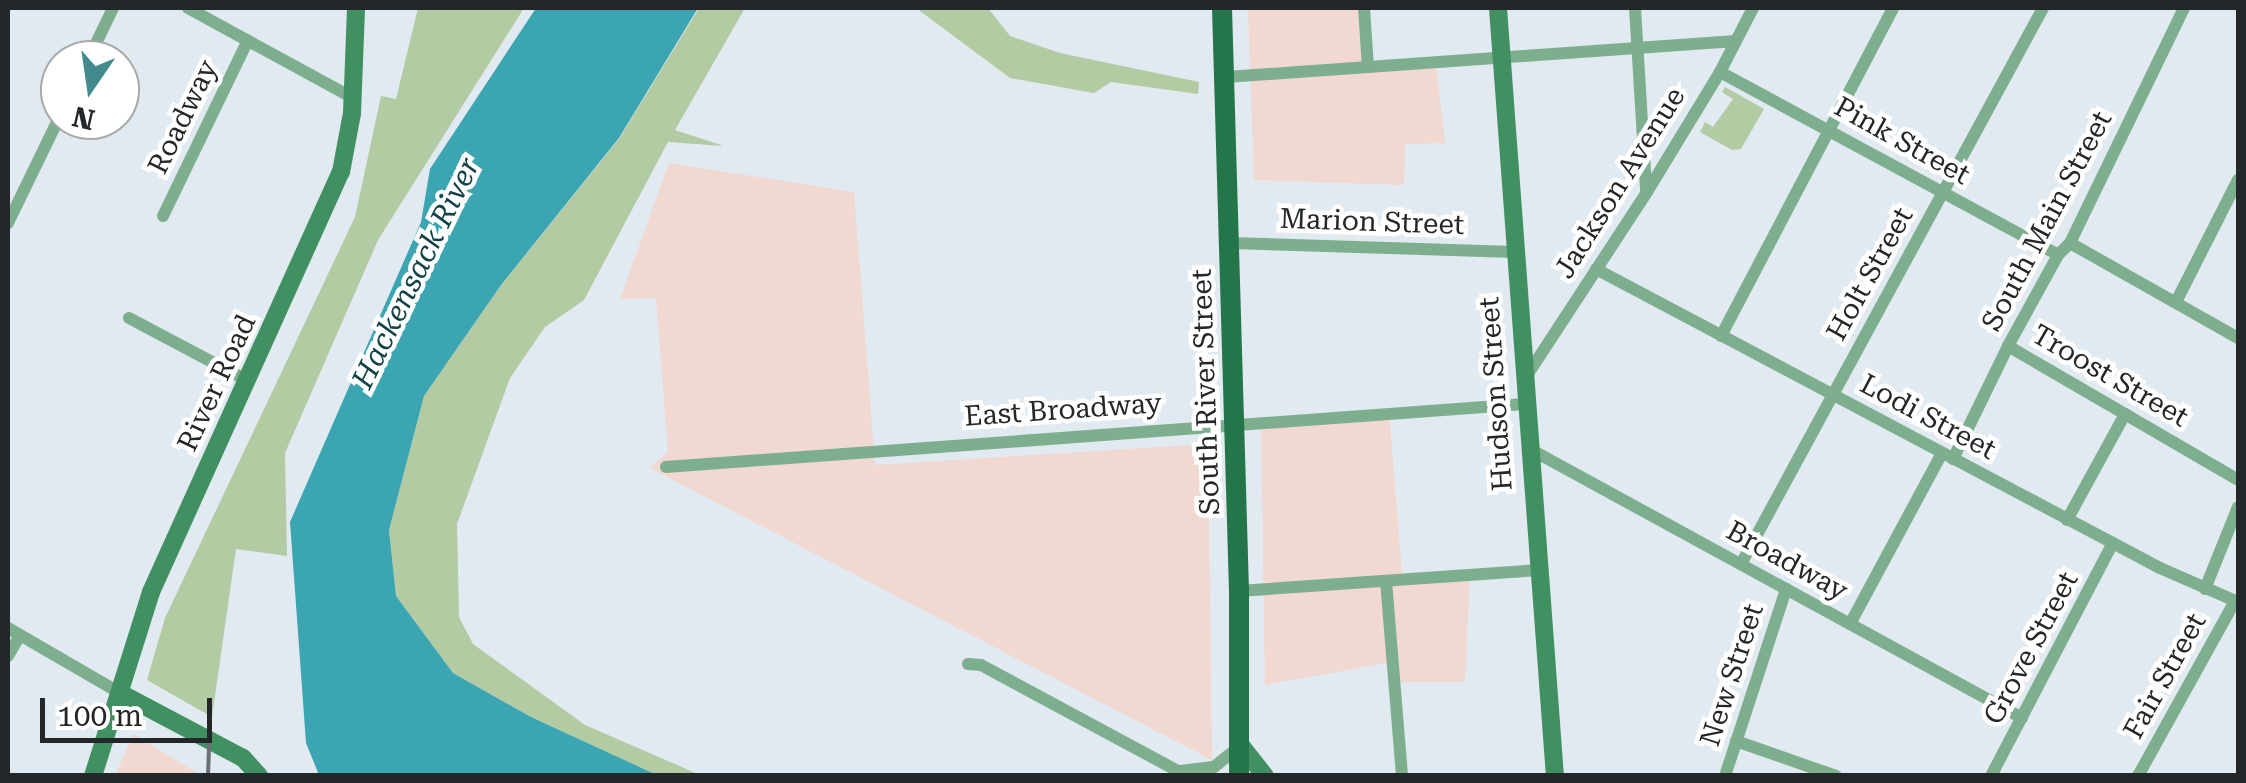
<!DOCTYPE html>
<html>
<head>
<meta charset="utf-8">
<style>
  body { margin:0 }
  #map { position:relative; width:2246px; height:783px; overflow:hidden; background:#e1e9f1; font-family:"Roboto Serif",serif }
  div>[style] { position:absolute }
  .industrial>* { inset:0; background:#f1d8d0 }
  .green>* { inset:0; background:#b2cba3 }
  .water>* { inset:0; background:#3ba5b1 }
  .street>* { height:12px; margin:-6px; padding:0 6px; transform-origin:6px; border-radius:6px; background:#7dae8d }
  .secondary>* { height:18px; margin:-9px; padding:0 9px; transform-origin:9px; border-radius:9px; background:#419061 }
  .primary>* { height:20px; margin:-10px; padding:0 10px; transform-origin:10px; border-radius:10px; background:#24764a }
  .rail>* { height:4px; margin:-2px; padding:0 2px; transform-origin:2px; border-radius:2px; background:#696f73 }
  span { translate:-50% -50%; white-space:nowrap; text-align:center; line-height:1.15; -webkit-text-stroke:9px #fff; paint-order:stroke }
  .street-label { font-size:28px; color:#232729 }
  .water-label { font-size:30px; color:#134348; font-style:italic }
  .frame { position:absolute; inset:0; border:10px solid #232729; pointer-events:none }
  .north { position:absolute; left:40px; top:40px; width:100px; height:100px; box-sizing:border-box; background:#fff; border:2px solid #a7a9a9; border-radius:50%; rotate:193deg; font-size:28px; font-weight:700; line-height:40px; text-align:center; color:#232729 }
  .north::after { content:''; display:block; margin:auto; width:35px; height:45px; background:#428a8d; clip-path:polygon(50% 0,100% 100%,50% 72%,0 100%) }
  .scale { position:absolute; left:40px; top:698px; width:172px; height:45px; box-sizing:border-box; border:5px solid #232729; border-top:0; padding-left:12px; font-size:30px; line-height:35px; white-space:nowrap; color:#232729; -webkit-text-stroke:8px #fff; paint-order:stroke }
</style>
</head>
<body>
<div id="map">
  <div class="industrial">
    <div style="clip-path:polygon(1248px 8px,1368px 8px,1371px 66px,1436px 65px,1445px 143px,1405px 144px,1404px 185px,1254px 180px)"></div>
    <div style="clip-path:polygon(669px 163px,854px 192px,875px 465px,1208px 444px,1212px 760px,650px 468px,668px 452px,656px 298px,620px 299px)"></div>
    <div style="clip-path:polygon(1389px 411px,1402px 574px,1470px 570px,1465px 682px,1395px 682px,1393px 662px,1265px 685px,1261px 419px)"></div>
    <div style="clip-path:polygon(134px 734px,200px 775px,115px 775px)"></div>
  </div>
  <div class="green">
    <div style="clip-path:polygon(418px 8px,524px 8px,378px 240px,285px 453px,287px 556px,236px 549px,212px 717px,147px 680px,165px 618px,355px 217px,381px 96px,396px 99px)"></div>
    <div style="clip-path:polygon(699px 8px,745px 8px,675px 130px,724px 146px,668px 142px,584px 300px,545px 327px,510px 378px,457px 524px,459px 617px,473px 644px,585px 725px,700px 775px,657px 775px,531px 717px,453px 673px,396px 596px,389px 530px,424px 396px,501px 285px,619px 139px)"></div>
    <div style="clip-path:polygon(916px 8px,988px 8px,1010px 36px,1060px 53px,1199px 82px,1198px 94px,1111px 82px,1094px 93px,1010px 78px)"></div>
    <div style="clip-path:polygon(1725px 87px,1764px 109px,1741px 149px,1732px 150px,1700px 132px,1705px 122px,1713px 127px,1733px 99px,1722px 92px)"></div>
  </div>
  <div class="water">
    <div style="clip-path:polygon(536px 8px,698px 8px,619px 138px,501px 285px,424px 396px,389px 530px,396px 596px,453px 673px,531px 717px,657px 775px,319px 775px,306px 743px,290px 522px,421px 222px,430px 169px)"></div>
  </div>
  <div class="street">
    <div style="left:188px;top:8px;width:188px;rotate:28.6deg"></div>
    <div style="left:1364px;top:8px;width:59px;rotate:86.1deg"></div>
    <div style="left:1635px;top:8px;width:182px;rotate:86.5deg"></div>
    <div style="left:88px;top:60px;width:58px;rotate:-64.3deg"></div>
    <div style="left:1720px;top:72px;width:384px;rotate:28.4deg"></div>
    <div style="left:1226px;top:77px;width:511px;rotate:-4.04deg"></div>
    <div style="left:163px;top:216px;width:195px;rotate:-64.2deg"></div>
    <div style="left:8px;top:223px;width:119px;rotate:-64.1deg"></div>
    <div style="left:1230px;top:243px;width:283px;rotate:1.8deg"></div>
    <div style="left:2070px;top:243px;width:193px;rotate:29.5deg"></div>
    <div style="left:1596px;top:269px;width:638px;rotate:27.93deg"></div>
    <div style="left:2160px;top:568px;width:85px;rotate:23.6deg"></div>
    <div style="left:2176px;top:302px;width:137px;rotate:-63.1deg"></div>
    <div style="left:129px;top:318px;width:135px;rotate:27.9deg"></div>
    <div style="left:1721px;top:336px;width:370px;rotate:-62.3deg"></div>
    <div style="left:2008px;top:346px;width:266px;rotate:30.2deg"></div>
    <div style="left:1524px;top:380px;width:225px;rotate:-56.8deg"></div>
    <div style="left:1647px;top:192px;width:140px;rotate:-58.7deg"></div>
    <div style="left:1720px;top:72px;width:72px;rotate:-62.7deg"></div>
    <div style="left:1528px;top:448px;width:563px;rotate:28.66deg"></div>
    <div style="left:1953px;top:459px;width:126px;rotate:-64deg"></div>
    <div style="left:2008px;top:346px;width:104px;rotate:-61.2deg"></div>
    <div style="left:2058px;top:255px;width:17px;rotate:-45deg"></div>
    <div style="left:2070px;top:243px;width:261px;rotate:-64.1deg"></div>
    <div style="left:666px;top:467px;width:861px;rotate:-4.19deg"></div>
    <div style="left:2067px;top:520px;width:121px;rotate:-61.3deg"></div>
    <div style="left:1741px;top:564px;width:633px;rotate:-61.49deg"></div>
    <div style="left:1386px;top:581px;width:196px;rotate:85.3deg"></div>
    <div style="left:2205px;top:589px;width:88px;rotate:-68.1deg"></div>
    <div style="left:1239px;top:591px;width:299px;rotate:-4deg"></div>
    <div style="left:1850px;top:624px;width:194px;rotate:-61.7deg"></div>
    <div style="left:8px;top:628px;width:129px;rotate:30.1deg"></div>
    <div style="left:8px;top:656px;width:24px;rotate:-60deg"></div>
    <div style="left:968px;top:664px;width:13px;rotate:4deg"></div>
    <div style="left:981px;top:665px;width:234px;rotate:28.3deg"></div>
    <div style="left:1736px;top:741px;width:106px;rotate:19.3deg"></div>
    <div style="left:1180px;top:771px;width:34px;rotate:-7deg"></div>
    <div style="left:1214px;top:767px;width:32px;rotate:-39deg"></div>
    <div style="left:1725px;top:776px;width:197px;rotate:-71.9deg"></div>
    <div style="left:1991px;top:776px;width:263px;rotate:-62.4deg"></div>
    <div style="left:2138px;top:776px;width:200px;rotate:-61deg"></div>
  </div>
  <div class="secondary">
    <div style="left:1498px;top:8px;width:770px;rotate:85.76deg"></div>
    <div style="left:120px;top:693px;width:139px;rotate:27.9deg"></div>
    <div style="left:243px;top:758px;width:24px;rotate:48deg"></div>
    <div style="left:1239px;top:743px;width:42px;rotate:51.8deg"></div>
    <div style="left:93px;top:776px;width:193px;rotate:-72.5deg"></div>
    <div style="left:151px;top:592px;width:461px;rotate:-65.7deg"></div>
    <div style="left:341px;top:172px;width:60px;rotate:-79.4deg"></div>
    <div style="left:352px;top:113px;width:105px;rotate:-87.8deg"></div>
  </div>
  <div class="primary">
    <div style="left:1222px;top:8px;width:583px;rotate:88.33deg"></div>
    <div style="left:1239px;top:591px;width:185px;rotate:90deg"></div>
  </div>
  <div class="rail">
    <div style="left:208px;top:776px;width:56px;rotate:-88deg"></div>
  </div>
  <div class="street-label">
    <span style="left:183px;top:117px;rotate:-64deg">Roadway</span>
    <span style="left:1902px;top:141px;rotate:29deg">Pink Street</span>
    <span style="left:1620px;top:183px;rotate:-58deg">Jackson Avenue</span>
    <span style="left:2047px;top:221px;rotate:-62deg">South Main Street</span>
    <span style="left:1372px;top:222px;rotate:2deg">Marion Street</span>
    <span style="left:1870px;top:274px;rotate:-61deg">Holt Street</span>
    <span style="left:2110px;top:376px;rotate:30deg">Troost Street</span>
    <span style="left:217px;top:383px;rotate:-65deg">River Road</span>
    <span style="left:1206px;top:392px;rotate:-92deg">South River Street</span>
    <span style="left:1496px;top:394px;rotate:-94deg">Hudson Street</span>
    <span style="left:1063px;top:410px;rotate:-4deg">East Broadway</span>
    <span style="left:1928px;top:417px;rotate:28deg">Lodi Street</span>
    <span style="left:1787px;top:561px;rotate:29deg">Broadway</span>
    <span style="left:2031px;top:648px;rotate:-62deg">Grove Street</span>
    <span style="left:1732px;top:675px;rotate:-72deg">New Street</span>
    <span style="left:2165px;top:676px;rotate:-61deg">Fair Street</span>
  </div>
  <div class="water-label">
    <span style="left:416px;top:273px;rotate:-64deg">Hackensack River</span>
  </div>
  <div class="frame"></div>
  <div class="north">N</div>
  <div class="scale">100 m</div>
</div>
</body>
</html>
